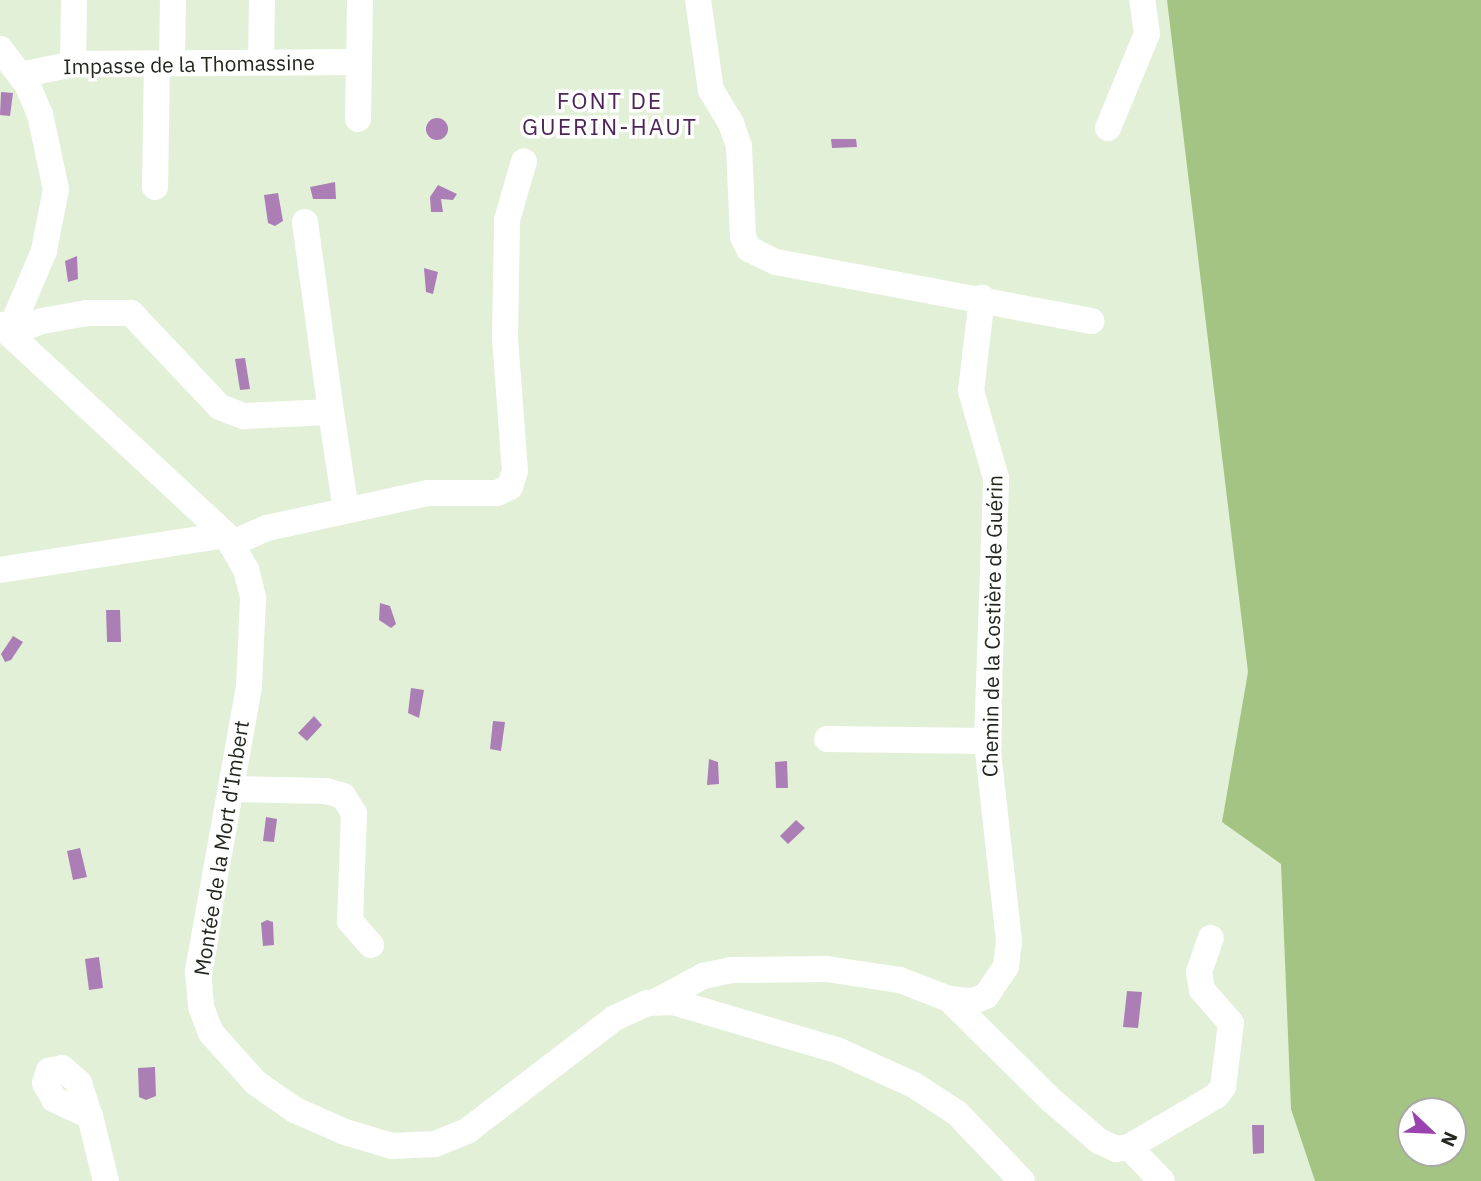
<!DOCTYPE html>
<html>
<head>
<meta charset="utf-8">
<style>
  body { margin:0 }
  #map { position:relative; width:1481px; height:1181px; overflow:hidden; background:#e3f0d8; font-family:"IBM Plex Sans",sans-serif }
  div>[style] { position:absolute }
  .forest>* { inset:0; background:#a4c483 }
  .water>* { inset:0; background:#ab7eb6 }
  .round { border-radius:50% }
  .minor>* { height:26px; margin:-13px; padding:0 13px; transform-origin:13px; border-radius:13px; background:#fff }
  span { translate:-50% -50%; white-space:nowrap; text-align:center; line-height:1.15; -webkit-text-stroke:7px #fff; paint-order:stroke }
  .street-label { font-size:21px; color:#22271e }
  .neighbourhood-label { font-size:23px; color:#4e2458; letter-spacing:2px }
  .north { position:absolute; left:1397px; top:1097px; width:70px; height:70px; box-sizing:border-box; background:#fff; border:2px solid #a7a9a5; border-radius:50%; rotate:113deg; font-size:19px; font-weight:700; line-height:28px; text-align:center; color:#22271e }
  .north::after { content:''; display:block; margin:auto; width:24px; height:32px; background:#9a43af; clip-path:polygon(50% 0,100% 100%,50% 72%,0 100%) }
</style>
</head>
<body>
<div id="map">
  <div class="forest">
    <div style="clip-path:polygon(evenodd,1167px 0,1481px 0,1481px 1181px,1315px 1181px,1291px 1109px,1281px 864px,1222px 822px,1248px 672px,1167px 0,1411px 1111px,1453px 1111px,1453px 1153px,1411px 1153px,1411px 1111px)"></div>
  </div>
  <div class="water">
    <div style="clip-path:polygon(1px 92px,13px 93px,10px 116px,0 115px)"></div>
    <div class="round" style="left:426px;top:118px;width:22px;height:22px"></div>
    <div style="clip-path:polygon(831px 139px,856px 139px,857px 147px,832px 148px)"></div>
    <div style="clip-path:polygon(335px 182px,336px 199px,313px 199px,310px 187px)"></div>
    <div style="clip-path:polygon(438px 185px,457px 194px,453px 200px,441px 199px,443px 212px,431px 212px,430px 197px)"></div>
    <div style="clip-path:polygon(278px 193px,283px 221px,275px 226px,268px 223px,264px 195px)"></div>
    <div style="clip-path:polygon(77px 256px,78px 279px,68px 282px,65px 261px)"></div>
    <div style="clip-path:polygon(424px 268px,438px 272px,433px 294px,426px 292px)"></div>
    <div style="clip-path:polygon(245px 358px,250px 389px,240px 390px,235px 359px)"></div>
    <div style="clip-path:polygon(380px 603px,390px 606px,396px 624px,391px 628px,379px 620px)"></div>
    <div style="clip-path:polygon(106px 610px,120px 610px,121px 642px,107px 642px)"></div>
    <div style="clip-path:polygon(13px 636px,23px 642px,11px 660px,5px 662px,1px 654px)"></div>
    <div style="clip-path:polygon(411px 688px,424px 690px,419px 718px,408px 713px)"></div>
    <div style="clip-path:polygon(314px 716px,322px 725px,307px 741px,298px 733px)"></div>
    <div style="clip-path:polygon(493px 721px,505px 722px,501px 751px,490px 749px)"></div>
    <div style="clip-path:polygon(709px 759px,718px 762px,719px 784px,707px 785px)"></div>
    <div style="clip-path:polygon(787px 761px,788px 788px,776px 788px,775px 762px)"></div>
    <div style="clip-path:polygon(266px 817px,277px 819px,274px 842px,263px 841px)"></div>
    <div style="clip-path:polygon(796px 820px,805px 828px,788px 844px,780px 836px)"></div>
    <div style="clip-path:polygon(80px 848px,87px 877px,73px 880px,67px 851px)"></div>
    <div style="clip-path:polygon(267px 920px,273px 922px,274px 945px,263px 946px,261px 923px)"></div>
    <div style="clip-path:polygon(99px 957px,103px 988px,89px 990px,85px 959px)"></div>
    <div style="clip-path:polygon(1127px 991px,1142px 992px,1138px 1028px,1123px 1027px)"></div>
    <div style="clip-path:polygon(155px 1067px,156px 1096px,146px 1100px,139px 1097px,138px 1068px)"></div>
    <div style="clip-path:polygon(1252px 1125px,1264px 1125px,1264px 1153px,1253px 1154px)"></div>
  </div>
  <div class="minor">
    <div style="left:698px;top:0;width:91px;rotate:81.8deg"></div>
    <div style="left:711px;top:90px;width:39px;rotate:59deg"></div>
    <div style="left:731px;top:123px;width:24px;rotate:71deg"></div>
    <div style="left:739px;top:146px;width:91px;rotate:87.5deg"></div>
    <div style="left:743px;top:237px;width:13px;rotate:63deg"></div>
    <div style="left:749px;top:249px;width:30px;rotate:26deg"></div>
    <div style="left:776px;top:262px;width:321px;rotate:10.6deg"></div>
    <div style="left:0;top:49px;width:44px;rotate:52.4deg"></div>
    <div style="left:27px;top:84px;width:33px;rotate:67deg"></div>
    <div style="left:40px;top:114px;width:77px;rotate:78deg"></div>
    <div style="left:56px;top:189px;width:63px;rotate:101deg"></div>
    <div style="left:44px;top:251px;width:89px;rotate:113.1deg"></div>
    <div style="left:261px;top:62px;width:62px;rotate:-89.1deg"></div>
    <div style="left:172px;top:63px;width:63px;rotate:-89.1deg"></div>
    <div style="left:73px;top:64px;width:64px;rotate:-89.1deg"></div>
    <div style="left:21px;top:75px;width:53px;rotate:-11.9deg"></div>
    <div style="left:73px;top:64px;width:286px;rotate:-0.4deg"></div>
    <div style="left:358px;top:119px;width:119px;rotate:-89deg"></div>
    <div style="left:1108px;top:128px;width:102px;rotate:-67.5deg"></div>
    <div style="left:1147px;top:34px;width:34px;rotate:-98deg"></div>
    <div style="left:155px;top:187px;width:123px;rotate:-89.1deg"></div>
    <div style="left:305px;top:222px;width:192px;rotate:82.2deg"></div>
    <div style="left:0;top:325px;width:309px;rotate:42.9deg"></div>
    <div style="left:226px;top:535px;width:39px;rotate:60deg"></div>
    <div style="left:246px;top:569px;width:30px;rotate:76deg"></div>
    <div style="left:253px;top:598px;width:89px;rotate:92.6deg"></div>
    <div style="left:249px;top:687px;width:289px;rotate:100.2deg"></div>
    <div style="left:198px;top:971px;width:36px;rotate:85deg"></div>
    <div style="left:201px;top:1007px;width:28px;rotate:69deg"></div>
    <div style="left:211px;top:1033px;width:67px;rotate:48deg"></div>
    <div style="left:256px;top:1083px;width:47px;rotate:34.7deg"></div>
    <div style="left:295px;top:1110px;width:55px;rotate:23.7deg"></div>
    <div style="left:345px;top:1132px;width:49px;rotate:16.6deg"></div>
    <div style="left:392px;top:1146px;width:43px;rotate:-2.7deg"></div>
    <div style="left:435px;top:1144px;width:35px;rotate:-22deg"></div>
    <div style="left:467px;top:1131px;width:186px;rotate:-37.4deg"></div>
    <div style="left:615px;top:1018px;width:35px;rotate:-25deg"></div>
    <div style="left:647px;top:1003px;width:26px;rotate:-2deg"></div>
    <div style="left:673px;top:1002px;width:173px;rotate:16.4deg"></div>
    <div style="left:839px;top:1051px;width:82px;rotate:24.4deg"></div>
    <div style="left:914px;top:1085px;width:51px;rotate:33.1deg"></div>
    <div style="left:957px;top:1113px;width:94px;rotate:46.3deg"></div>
    <div style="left:9px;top:333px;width:35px;rotate:-20deg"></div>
    <div style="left:42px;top:321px;width:46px;rotate:-10.1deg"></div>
    <div style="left:87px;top:313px;width:44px"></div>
    <div style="left:131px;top:313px;width:129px;rotate:46.6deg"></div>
    <div style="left:220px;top:407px;width:26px;rotate:21deg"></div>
    <div style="left:244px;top:416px;width:87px;rotate:-2.6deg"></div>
    <div style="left:331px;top:412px;width:99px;rotate:81.3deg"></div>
    <div style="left:233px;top:543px;width:37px;rotate:-24deg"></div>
    <div style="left:267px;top:528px;width:165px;rotate:-12.3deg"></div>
    <div style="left:428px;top:493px;width:69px"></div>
    <div style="left:497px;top:493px;width:14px;rotate:-25deg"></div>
    <div style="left:510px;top:487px;width:17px;rotate:-73deg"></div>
    <div style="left:515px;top:471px;width:133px;rotate:-94.3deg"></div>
    <div style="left:505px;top:338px;width:118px;rotate:-89deg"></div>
    <div style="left:507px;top:220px;width:61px;rotate:-73.9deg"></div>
    <div style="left:0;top:570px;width:229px;rotate:-8.8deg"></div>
    <div style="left:827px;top:739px;width:160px;rotate:0.7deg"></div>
    <div style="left:231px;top:789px;width:95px;rotate:1.2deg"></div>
    <div style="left:326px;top:791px;width:18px;rotate:16deg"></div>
    <div style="left:343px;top:796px;width:20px;rotate:57deg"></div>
    <div style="left:354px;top:813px;width:108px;rotate:92.1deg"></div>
    <div style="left:350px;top:921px;width:32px;rotate:49deg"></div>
    <div style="left:949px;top:999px;width:24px;rotate:5deg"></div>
    <div style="left:973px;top:1001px;width:14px;rotate:-21deg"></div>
    <div style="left:986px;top:996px;width:36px;rotate:-56deg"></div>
    <div style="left:1006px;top:966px;width:25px;rotate:-83deg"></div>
    <div style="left:1009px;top:941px;width:201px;rotate:-96.3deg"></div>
    <div style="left:987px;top:741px;width:263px;rotate:-88deg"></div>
    <div style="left:996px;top:478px;width:91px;rotate:-106deg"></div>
    <div style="left:971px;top:391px;width:94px;rotate:-83.3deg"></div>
    <div style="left:655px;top:1002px;width:55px;rotate:-28.4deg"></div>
    <div style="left:703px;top:976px;width:29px;rotate:-12deg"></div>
    <div style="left:731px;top:970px;width:96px;rotate:-0.6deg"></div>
    <div style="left:827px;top:969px;width:74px;rotate:8.6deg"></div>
    <div style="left:900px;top:980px;width:53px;rotate:21.2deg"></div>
    <div style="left:949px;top:999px;width:142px;rotate:44.7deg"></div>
    <div style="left:1050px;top:1099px;width:65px;rotate:40.6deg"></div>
    <div style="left:1099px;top:1141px;width:19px;rotate:25deg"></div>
    <div style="left:1116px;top:1149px;width:13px;rotate:-9deg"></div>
    <div style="left:1129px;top:1147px;width:101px;rotate:-30.4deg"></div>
    <div style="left:1216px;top:1096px;width:11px;rotate:-52deg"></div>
    <div style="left:1223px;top:1087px;width:64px;rotate:-82.9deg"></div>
    <div style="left:1231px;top:1023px;width:44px;rotate:-131.3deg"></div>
    <div style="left:1202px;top:990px;width:18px;rotate:-99deg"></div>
    <div style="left:1199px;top:972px;width:36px;rotate:-71deg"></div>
    <div style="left:90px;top:1116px;width:40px;rotate:-155deg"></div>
    <div style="left:54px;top:1099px;width:18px;rotate:-119deg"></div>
    <div style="left:45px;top:1083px;width:13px;rotate:-72deg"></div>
    <div style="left:49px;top:1071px;width:13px;rotate:-13deg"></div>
    <div style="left:62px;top:1068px;width:23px;rotate:41deg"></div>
    <div style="left:79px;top:1083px;width:35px;rotate:72deg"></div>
    <div style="left:90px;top:1116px;width:67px;rotate:76.2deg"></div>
    <div style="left:1129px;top:1147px;width:47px;rotate:45.9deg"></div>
  </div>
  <div class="street-label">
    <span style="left:189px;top:64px;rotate:-1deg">Impasse de la Thomassine</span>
    <span style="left:992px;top:626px;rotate:-89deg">Chemin de la Costière de Guérin</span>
    <span style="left:221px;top:848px;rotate:-81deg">Montée de la Mort d'Imbert</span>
  </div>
  <div class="neighbourhood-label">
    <span style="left:610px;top:113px">FONT DE<br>GUERIN-HAUT</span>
  </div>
  <div class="north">N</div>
</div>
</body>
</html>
